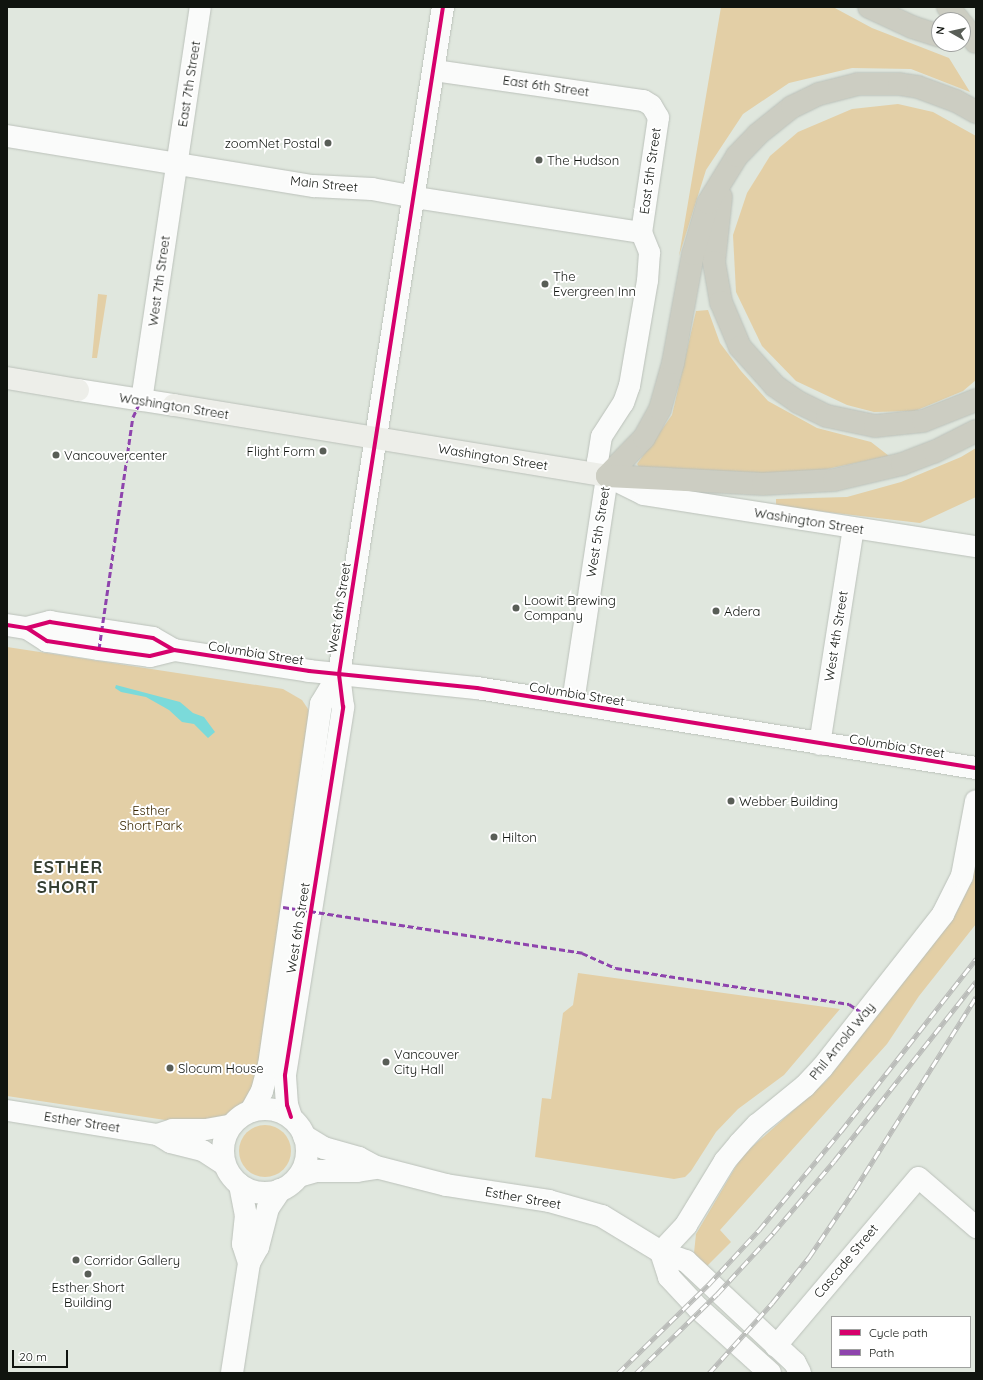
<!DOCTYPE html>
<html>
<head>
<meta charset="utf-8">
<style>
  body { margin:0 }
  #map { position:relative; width:983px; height:1380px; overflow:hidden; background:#e0e7de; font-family:Quicksand,sans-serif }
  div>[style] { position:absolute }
  .green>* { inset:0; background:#e3cfa6 }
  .round { border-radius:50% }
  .water>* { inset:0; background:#7bdada }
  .roads { filter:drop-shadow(0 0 1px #bbc1ba) drop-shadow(0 0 1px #bbc1ba) }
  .minor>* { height:21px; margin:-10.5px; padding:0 10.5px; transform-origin:10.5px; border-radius:10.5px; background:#fafbfa }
  .tertiary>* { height:22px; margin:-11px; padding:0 11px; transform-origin:11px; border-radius:11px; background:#fafbfa }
  .tertiary>.ring { margin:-11px; padding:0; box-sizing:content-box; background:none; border:22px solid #fafbfa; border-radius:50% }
  .secondary>* { height:22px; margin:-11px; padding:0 11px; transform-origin:11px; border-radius:11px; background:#edeee9 }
  .motorway>* { height:22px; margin:-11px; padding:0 11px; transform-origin:11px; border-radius:11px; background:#cccdc2 }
  .rail>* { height:4.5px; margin-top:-2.25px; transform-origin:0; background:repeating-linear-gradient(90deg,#fff 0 9px,#babcb9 0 18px); box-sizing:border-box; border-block:1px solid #babcb9 }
  .quiet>* { height:3px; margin-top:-1.5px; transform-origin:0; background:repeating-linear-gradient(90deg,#8e44ad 0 6px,transparent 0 9px) }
  .cycleway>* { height:4px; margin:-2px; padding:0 2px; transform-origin:2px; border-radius:2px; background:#d6006c }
  .dots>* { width:11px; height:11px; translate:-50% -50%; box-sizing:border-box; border:2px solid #fff; border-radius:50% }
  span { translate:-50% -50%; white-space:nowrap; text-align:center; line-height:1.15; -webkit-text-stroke:4px #fff; paint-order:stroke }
  .street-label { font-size:13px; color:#10140f }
  .poi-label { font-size:13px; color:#10140f }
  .right { translate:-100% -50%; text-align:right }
  .left { translate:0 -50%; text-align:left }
  .park-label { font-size:13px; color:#382601 }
  .district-label { font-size:17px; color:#353f32; font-weight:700; letter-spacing:1px }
  .frame { position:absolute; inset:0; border:8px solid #10140f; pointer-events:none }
  .legend { position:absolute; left:831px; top:1316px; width:140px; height:52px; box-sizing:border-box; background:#fff; border:1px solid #9fa19f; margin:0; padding:5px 7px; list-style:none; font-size:12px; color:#10140f }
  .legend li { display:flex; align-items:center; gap:8px; height:20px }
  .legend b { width:20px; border:1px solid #9fa19f }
  .north { position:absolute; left:931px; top:12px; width:40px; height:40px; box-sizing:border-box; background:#fff; border:1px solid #9fa19f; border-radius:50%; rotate:278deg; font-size:11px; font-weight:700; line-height:16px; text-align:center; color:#10140f }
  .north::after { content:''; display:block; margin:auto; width:14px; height:18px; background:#595e57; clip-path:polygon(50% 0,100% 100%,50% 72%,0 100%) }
  .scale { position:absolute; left:12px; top:1350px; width:56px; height:18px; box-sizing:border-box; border:2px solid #10140f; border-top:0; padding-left:5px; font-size:12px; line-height:14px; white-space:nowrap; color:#10140f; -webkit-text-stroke:3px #fff; paint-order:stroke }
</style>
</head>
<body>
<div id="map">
  <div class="green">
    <div style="clip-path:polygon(721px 7px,833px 7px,872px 28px,949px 58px,970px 92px,911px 69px,852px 68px,789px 83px,743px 114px,706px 170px,679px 256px)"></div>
    <div style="clip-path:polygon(898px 104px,933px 112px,976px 136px,976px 380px,963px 391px,915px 411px,874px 412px,847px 405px,796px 381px,762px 346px,736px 292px,733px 235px,747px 193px,770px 156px,798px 132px,852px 109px)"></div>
    <div style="clip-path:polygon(98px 294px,107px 295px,97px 358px,92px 358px)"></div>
    <div style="clip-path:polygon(708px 310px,720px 343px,741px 371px,768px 401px,817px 428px,871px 442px,889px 456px,799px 475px,639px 467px,637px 464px,672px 415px,696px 311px)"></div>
    <div style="clip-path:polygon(976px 448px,976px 497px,920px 523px,776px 506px,776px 499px,847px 497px,901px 482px,961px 457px)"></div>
    <div style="clip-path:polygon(7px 647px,283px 689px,302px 700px,308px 709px,310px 719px,257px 1078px,249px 1095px,237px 1109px,221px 1118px,185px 1123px,7px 1096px)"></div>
    <div style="clip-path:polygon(976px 862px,976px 924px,919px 996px,887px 1044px,720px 1230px,731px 1242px,703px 1270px,694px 1253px,696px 1234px,742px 1156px,826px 1081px,953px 919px,970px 885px)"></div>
    <div style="clip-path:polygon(578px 973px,840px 1009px,784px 1075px,738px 1109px,716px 1132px,691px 1171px,685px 1177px,674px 1179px,535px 1157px,542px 1098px,551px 1099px,563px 1013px,573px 1005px)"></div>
    <div class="round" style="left:239px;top:1125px;width:52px;height:52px"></div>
  </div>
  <div class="water">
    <div style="clip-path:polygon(116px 685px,180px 702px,193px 713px,204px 717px,215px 732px,208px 738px,194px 724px,182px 722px,169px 710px,146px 697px,121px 692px,115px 688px)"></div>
  </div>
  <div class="roads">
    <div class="minor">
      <div style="left:434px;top:70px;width:211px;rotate:8.2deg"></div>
      <div style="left:643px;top:100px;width:9px;rotate:32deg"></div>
      <div style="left:651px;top:105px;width:14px;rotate:60deg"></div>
      <div style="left:658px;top:117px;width:116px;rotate:98.4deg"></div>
      <div style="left:415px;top:197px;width:229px;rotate:8.8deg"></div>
      <div style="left:641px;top:232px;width:22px;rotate:68deg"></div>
      <div style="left:649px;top:252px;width:28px;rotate:94deg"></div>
      <div style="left:647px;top:280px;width:107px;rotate:99.7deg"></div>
      <div style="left:629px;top:385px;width:18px;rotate:109deg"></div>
      <div style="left:623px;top:402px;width:40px;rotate:122.9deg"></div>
      <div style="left:601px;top:436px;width:25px;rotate:99deg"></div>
      <div style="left:597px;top:461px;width:18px;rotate:56deg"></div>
      <div style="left:607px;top:476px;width:40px;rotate:26.6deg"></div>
      <div style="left:643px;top:494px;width:337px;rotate:8.9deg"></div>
      <div style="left:141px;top:400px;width:397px;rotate:-81.5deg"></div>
      <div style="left:819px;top:744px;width:219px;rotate:-81.1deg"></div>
      <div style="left:7px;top:1110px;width:152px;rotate:9.1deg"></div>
      <div style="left:157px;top:1134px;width:15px;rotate:32deg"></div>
      <div style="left:170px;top:1142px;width:33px;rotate:14deg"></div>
      <div style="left:202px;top:1150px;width:27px;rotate:33deg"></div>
      <div style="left:157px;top:1134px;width:16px;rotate:-18deg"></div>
      <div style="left:172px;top:1129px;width:33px"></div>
      <div style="left:205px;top:1129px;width:27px;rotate:-10deg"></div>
      <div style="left:775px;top:1346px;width:221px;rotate:-49.8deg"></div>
      <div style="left:918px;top:1177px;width:77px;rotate:40.8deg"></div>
    </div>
    <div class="tertiary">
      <div style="left:7px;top:136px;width:311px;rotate:9.3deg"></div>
      <div style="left:314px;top:186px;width:58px;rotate:3deg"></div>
      <div style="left:372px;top:189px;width:44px;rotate:10.5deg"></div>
      <div style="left:78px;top:390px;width:97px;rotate:8.9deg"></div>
      <div style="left:7px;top:625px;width:20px;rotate:9deg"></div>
      <div style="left:27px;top:628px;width:24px;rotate:-15deg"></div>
      <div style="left:50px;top:622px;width:104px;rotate:8.8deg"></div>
      <div style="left:153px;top:638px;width:24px;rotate:30deg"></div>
      <div style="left:174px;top:650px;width:137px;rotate:8.8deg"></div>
      <div style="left:309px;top:671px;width:169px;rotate:5.8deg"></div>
      <div style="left:477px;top:688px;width:505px;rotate:9.11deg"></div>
      <div style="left:27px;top:628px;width:24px;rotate:33deg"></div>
      <div style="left:47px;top:641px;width:53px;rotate:8.7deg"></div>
      <div style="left:99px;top:649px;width:51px;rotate:7.8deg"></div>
      <div style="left:150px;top:656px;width:25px;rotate:-14deg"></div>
      <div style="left:573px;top:702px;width:229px;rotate:-81.4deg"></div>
      <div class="ring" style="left:223px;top:1109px;width:62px;height:62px"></div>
      <div style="left:251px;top:1111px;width:23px;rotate:-61deg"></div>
      <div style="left:262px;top:1091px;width:27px;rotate:-75deg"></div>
      <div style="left:269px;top:1065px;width:365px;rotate:-81.8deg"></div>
      <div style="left:321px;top:704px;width:35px;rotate:-59deg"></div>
      <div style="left:291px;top:1117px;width:13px;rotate:-108deg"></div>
      <div style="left:287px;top:1105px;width:30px;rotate:-94deg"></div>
      <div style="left:285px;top:1075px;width:373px;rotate:-81deg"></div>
      <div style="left:343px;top:707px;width:33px;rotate:-97deg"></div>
      <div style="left:339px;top:674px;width:675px;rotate:-81.14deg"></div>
      <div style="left:304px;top:1136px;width:23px;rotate:31deg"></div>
      <div style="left:324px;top:1148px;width:36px;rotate:16deg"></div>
      <div style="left:359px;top:1158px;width:19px;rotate:28deg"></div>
      <div style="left:376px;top:1167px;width:72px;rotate:14.4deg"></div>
      <div style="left:446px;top:1185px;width:104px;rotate:8.8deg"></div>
      <div style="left:549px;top:1201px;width:55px;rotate:15.8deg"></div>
      <div style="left:602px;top:1216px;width:69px;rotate:31.4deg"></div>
      <div style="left:661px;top:1252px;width:27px;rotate:20deg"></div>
      <div style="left:686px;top:1261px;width:149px;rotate:43.1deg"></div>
      <div style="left:795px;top:1363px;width:11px;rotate:63deg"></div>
      <div style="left:299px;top:1176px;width:19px;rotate:-16deg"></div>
      <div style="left:317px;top:1171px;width:40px"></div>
      <div style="left:357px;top:1171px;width:18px;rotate:-9deg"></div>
      <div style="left:240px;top:1185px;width:31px;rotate:79deg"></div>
      <div style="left:246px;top:1215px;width:29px;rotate:96deg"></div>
      <div style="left:243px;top:1244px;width:20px;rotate:72deg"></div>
      <div style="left:661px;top:1252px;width:37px;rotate:-47deg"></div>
      <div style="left:686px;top:1225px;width:75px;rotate:-58.6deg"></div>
      <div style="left:725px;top:1161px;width:23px;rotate:-50deg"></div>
      <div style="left:740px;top:1143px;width:25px;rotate:-47deg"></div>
      <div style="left:757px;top:1125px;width:62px;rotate:-39.1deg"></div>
      <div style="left:805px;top:1086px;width:25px;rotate:-47deg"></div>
      <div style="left:822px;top:1068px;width:196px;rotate:-51.8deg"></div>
      <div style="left:943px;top:914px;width:42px;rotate:-63.4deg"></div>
      <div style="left:962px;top:876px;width:76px;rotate:-79.4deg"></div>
      <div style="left:661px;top:1252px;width:26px;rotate:72deg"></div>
      <div style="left:669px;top:1277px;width:42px;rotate:46.9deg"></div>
      <div style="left:698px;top:1308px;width:97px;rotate:42.1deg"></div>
      <div style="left:232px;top:1373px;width:111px;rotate:-81.2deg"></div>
      <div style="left:249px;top:1263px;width:18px;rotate:-61deg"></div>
      <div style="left:258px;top:1247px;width:40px;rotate:-75.6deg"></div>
      <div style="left:268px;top:1208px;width:22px;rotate:-56deg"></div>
    </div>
    <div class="secondary">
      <div style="left:7px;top:378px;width:72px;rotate:9.6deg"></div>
      <div style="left:174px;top:405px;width:439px;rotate:9.3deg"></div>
    </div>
    <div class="motorway">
      <div style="left:869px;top:7px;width:47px;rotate:24.9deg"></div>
      <div style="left:912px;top:27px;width:28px;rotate:18deg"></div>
      <div style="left:948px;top:7px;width:17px;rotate:50deg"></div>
      <div style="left:963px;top:25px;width:21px;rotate:53deg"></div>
      <div style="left:721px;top:197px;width:65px;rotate:96.1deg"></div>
      <div style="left:714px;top:262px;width:41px;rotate:80.1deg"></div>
      <div style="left:721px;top:302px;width:49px;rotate:67.1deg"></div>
      <div style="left:740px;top:347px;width:52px;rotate:48.1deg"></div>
      <div style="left:775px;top:386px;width:28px;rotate:35deg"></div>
      <div style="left:798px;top:402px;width:32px;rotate:26deg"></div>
      <div style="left:827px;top:416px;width:49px;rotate:11.8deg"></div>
      <div style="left:875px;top:426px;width:48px;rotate:-5.9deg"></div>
      <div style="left:923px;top:421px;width:57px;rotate:-21.6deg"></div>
      <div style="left:607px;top:476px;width:53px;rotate:-45.8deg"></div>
      <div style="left:644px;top:438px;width:33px;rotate:-61deg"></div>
      <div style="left:660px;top:409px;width:48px;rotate:-74.2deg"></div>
      <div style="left:673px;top:363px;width:111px;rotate:-79.6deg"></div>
      <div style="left:693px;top:254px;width:53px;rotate:-73.6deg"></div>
      <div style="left:708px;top:203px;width:55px;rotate:-58.3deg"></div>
      <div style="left:737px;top:156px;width:30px;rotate:-46deg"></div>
      <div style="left:758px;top:134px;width:43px;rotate:-38.5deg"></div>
      <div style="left:792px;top:107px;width:30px;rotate:-26deg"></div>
      <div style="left:819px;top:94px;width:40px;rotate:-14.4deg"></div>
      <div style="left:858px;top:84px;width:41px"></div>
      <div style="left:899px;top:84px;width:19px;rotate:9deg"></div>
      <div style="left:918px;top:87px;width:40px;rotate:20.2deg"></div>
      <div style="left:956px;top:101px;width:23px;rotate:29deg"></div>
      <div style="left:607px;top:476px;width:156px;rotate:2.9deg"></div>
      <div style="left:763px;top:484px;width:71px;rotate:-3.2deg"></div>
      <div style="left:834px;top:480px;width:70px;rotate:-13.2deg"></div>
      <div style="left:902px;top:464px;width:34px;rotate:-21deg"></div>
      <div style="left:934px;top:452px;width:47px;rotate:-26.6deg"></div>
    </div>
  </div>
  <div class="rail">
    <div style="left:618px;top:1373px;width:126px;rotate:-44.4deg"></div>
    <div style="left:708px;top:1285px;width:75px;rotate:-47.2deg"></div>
    <div style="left:759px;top:1230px;width:129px;rotate:-50.4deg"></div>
    <div style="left:841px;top:1131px;width:219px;rotate:-51.9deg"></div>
    <div style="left:636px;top:1373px;width:113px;rotate:-44.3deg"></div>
    <div style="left:717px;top:1294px;width:83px;rotate:-47.4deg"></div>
    <div style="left:773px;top:1233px;width:94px;rotate:-49.7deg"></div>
    <div style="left:834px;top:1161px;width:229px;rotate:-51.7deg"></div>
    <div style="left:709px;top:1373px;width:94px;rotate:-48deg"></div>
    <div style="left:772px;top:1303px;width:59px;rotate:-51.2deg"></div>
    <div style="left:809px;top:1257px;width:82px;rotate:-55.9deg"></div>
    <div style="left:855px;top:1189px;width:227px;rotate:-57.8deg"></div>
  </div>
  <div class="quiet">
    <div style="left:99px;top:649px;width:234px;rotate:-81.7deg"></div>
    <div style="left:133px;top:417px;width:19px;rotate:-65deg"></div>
    <div style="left:283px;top:907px;width:303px;rotate:8.7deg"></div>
    <div style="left:582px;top:953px;width:37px;rotate:24deg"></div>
    <div style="left:616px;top:968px;width:236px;rotate:8.8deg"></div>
    <div style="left:849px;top:1004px;width:18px;rotate:34deg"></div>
  </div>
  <div class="cycleway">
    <div style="left:7px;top:625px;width:20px;rotate:9deg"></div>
    <div style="left:27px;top:628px;width:24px;rotate:-15deg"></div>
    <div style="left:50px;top:622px;width:104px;rotate:8.8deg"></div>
    <div style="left:153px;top:638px;width:24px;rotate:30deg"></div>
    <div style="left:174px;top:650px;width:137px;rotate:8.8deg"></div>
    <div style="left:309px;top:671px;width:169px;rotate:5.8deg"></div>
    <div style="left:477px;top:688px;width:505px;rotate:9.11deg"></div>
    <div style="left:27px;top:628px;width:24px;rotate:33deg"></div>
    <div style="left:47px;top:641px;width:53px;rotate:8.7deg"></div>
    <div style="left:99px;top:649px;width:51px;rotate:7.8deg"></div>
    <div style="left:150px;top:656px;width:25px;rotate:-14deg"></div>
    <div style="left:291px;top:1117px;width:13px;rotate:-108deg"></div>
    <div style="left:287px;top:1105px;width:30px;rotate:-94deg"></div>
    <div style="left:285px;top:1075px;width:373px;rotate:-81deg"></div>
    <div style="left:343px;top:707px;width:33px;rotate:-97deg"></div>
    <div style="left:339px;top:674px;width:675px;rotate:-81.14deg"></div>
  </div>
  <div class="dots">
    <div style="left:328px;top:143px;background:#595e57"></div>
    <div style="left:539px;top:160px;background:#595e57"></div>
    <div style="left:545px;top:284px;background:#595e57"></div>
    <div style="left:323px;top:451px;background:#595e57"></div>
    <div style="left:56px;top:455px;background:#595e57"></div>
    <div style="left:516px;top:608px;background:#595e57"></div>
    <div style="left:716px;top:611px;background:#595e57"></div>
    <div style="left:731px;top:801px;background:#595e57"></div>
    <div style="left:494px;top:837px;background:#595e57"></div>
    <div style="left:386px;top:1062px;background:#595e57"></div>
    <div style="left:170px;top:1068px;background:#595e57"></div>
    <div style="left:76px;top:1260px;background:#595e57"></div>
    <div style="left:88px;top:1274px;background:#595e57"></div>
  </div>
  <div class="street-label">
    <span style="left:189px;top:84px;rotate:-81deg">East 7th Street</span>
    <span style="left:546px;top:86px;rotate:8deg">East 6th Street</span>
    <span style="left:650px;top:171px;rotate:-82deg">East 5th Street</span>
    <span style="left:324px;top:184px;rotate:6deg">Main Street</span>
    <span style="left:159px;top:281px;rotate:-82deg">West 7th Street</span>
    <span style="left:174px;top:406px;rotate:9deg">Washington Street</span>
    <span style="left:493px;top:457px;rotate:9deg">Washington Street</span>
    <span style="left:809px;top:521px;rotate:9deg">Washington Street</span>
    <span style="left:598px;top:532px;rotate:-81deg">West 5th Street</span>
    <span style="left:339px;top:608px;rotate:-81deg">West 6th Street</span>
    <span style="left:836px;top:636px;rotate:-81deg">West 4th Street</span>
    <span style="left:256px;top:653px;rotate:9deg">Columbia Street</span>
    <span style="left:577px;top:694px;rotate:9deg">Columbia Street</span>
    <span style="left:897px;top:746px;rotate:9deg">Columbia Street</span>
    <span style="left:298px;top:928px;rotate:-81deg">West 6th Street</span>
    <span style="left:842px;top:1041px;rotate:-51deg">Phil Arnold Way</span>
    <span style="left:82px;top:1122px;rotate:9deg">Esther Street</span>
    <span style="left:523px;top:1198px;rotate:10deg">Esther Street</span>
    <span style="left:846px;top:1261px;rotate:-50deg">Cascade Street</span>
  </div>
  <div class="poi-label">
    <span class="right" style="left:320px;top:143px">zoomNet Postal</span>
    <span class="left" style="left:547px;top:160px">The Hudson</span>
    <span class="left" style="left:553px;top:284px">The<br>Evergreen Inn</span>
    <span class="right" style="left:315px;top:451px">Flight Form</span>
    <span class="left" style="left:64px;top:455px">Vancouvercenter</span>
    <span class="left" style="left:524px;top:608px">Loowit Brewing<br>Company</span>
    <span class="left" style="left:724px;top:611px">Adera</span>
    <span class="left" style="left:739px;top:801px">Webber Building</span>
    <span class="left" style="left:502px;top:837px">Hilton</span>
    <span class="left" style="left:394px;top:1062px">Vancouver<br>City Hall</span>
    <span class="left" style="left:178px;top:1068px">Slocum House</span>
    <span class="left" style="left:84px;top:1260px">Corridor Gallery</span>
    <span style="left:88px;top:1295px">Esther Short<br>Building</span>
  </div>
  <div class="park-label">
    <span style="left:151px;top:818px">Esther<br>Short Park</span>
  </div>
  <div class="district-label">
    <span style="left:68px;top:877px">ESTHER<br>SHORT</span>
  </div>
  <div class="frame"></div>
  <ul class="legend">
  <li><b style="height:5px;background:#d6006c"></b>Cycle path</li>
  <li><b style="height:5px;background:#8e44ad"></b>Path</li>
  </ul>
  <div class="north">N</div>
  <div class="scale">20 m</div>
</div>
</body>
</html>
